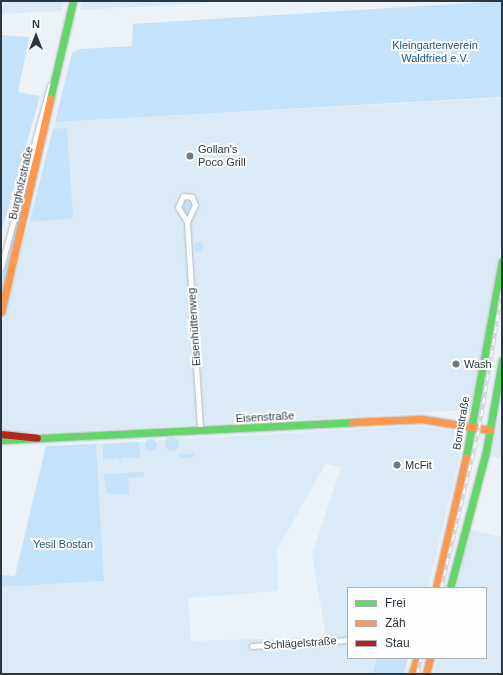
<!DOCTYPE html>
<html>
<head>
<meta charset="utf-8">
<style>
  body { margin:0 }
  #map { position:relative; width:503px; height:675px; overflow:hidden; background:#ebf2f8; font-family:Helvetica,sans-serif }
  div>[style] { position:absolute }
  .built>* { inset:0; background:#daeaf7 }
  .green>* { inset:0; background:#c4e2fa }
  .round { border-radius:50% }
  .roads { filter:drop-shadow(0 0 1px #b3bcc3) drop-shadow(0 0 1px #b3bcc3) }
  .street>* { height:5px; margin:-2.5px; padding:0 2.5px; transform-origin:2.5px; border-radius:2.5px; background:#fcfdfe }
  .fast>* { height:7px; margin:-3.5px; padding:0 3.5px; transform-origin:3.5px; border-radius:3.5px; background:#63d668 }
  .slow>* { height:7px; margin:-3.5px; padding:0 3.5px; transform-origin:3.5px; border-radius:3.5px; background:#ff974d }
  .jam>* { height:7px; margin:-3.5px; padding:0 3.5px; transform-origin:3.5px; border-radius:3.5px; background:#b3261e }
  .rail>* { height:3.5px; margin-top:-1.75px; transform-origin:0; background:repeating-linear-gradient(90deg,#fefefe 0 6px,#d3d6d8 0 12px); box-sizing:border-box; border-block:1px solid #d3d6d8 }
  .dots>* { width:11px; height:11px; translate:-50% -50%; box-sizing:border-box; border:2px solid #fefefe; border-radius:50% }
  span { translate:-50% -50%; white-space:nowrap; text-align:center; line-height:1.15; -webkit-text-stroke:4px #fefefe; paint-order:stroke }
  .park-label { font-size:11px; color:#195782 }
  .poi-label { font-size:11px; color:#2b3842 }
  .left { translate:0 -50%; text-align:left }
  .street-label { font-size:11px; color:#2b3842 }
  .frame { position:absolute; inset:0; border:2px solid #2b3842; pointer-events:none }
  .legend { position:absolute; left:347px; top:587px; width:140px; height:72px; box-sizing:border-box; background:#fefefe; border:1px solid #aaafb3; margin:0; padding:5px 7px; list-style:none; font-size:12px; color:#2b3842 }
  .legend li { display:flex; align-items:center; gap:8px; height:20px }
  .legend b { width:20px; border:1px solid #aaafb3 }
  .north { position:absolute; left:16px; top:16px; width:40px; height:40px; -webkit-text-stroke:3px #fefefe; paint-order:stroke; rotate:0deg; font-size:11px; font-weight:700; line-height:16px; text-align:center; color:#2b3842 }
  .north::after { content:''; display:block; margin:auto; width:14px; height:18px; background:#2b3842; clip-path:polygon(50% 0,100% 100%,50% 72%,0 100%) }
</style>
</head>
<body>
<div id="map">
  <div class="built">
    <div style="clip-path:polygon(1px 1px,65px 1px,61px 11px,1px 14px)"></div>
    <div style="clip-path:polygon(82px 1px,234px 1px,81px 10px)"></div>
    <div style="clip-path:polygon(502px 98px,502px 239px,471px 410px,52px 432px,1px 432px,1px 328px,55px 122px)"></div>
    <div style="clip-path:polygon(502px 408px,502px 459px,491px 456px)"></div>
    <div style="clip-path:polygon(evenodd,420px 426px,454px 431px,460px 438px,461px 451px,428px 588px,348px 588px,348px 658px,378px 658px,373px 674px,1px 674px,1px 587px,104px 581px,96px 444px,420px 426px,326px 463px,341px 468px,312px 555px,326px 637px,191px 641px,188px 598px,278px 591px,277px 550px,326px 463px)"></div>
    <div style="clip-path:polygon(471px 530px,502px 537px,502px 674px,433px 674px,437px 658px,486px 658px,486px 588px,456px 588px)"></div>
  </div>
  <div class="green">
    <div style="clip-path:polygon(502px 1px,502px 97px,55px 122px,72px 53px,80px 49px,132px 46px,133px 24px)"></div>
    <div style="clip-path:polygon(1px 35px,29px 37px,18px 92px,40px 96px,1px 234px)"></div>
    <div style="clip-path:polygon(67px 128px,73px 218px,30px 222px,53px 129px)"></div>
    <div style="clip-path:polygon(36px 147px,28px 189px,1px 296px,1px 277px)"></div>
    <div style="clip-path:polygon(184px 200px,192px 204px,187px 216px,181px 205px)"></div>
    <div class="round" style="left:194px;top:242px;width:10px;height:10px"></div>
    <div class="round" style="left:165px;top:437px;width:14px;height:14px"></div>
    <div class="round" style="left:145px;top:439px;width:12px;height:12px"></div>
    <div style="clip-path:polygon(139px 442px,140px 457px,121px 458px,121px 463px,118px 458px,103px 459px,103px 444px)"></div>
    <div style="clip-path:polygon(96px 444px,104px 581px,1px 587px,1px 575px,15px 576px,46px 446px)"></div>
    <div style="clip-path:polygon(192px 449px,194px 457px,180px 458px,179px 454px,191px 454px)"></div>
    <div style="clip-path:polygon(144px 472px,144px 477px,128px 478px,129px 495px,106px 493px,104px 474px)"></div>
    <div style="clip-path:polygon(377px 658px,408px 658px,404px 674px,373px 674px)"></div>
  </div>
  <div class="roads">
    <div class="street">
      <div style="left:187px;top:222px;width:19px;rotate:-65deg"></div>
      <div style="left:195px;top:205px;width:9px;rotate:-111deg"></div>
      <div style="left:192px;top:197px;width:9px;rotate:-174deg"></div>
      <div style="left:183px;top:196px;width:12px;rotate:114deg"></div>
      <div style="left:178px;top:207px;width:17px;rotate:59deg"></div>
      <div style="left:187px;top:222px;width:209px;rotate:86.4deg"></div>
      <div style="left:1px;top:267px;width:188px;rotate:-74.9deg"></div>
      <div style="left:252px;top:646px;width:96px;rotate:-3.6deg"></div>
    </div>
    <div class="fast">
      <div style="left:50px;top:99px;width:101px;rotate:-76.8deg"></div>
      <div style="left:1px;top:440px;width:352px;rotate:-2.9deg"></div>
      <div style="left:466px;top:457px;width:199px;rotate:-79.6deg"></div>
      <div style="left:450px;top:588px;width:141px;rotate:-75.2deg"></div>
      <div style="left:486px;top:452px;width:93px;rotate:-80.1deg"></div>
    </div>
    <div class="slow">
      <div style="left:1px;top:312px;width:219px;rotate:-77deg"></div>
      <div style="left:353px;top:422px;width:69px;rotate:-2.5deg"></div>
      <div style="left:422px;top:419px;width:69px;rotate:9.2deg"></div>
      <div style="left:436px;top:588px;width:134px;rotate:-77.1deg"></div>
      <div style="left:412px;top:674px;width:17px;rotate:-73deg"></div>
      <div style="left:426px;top:674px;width:16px;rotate:-76deg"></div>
    </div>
    <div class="jam">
      <div style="left:1px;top:434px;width:36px;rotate:6deg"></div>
    </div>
  </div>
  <div class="rail">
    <div style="left:441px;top:588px;width:164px;rotate:-76.6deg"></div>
    <div style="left:479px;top:428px;width:139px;rotate:-80.5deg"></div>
    <div style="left:417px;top:674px;width:16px;rotate:-76deg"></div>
  </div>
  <div class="dots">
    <div style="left:190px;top:156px;background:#6e7982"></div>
    <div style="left:456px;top:364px;background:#6e7982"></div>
    <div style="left:397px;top:465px;background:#6e7982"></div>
  </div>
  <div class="park-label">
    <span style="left:435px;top:52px">Kleingartenverein<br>Waldfried e.V.</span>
    <span style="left:63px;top:544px">Yesil Bostan</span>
  </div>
  <div class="poi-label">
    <span class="left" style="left:198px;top:156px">Gollan's<br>Poco Grill</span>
    <span class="left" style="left:464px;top:364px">Wash</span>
    <span class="left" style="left:405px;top:465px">McFit</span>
  </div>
  <div class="street-label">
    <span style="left:21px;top:183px;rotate:-77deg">Burgholzstraße</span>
    <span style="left:194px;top:327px;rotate:-94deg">Eisenhüttenweg</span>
    <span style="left:265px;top:417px;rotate:-3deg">Eisenstraße</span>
    <span style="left:461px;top:423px;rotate:-80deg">Bornstraße</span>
    <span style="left:300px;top:643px;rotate:-4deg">Schlägelstraße</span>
  </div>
  <div class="frame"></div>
  <ul class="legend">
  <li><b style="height:5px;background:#63d668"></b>Frei</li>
  <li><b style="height:5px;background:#ff974d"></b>Zäh</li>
  <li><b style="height:5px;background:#b3261e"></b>Stau</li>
  </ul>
  <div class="north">N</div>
</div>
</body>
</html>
